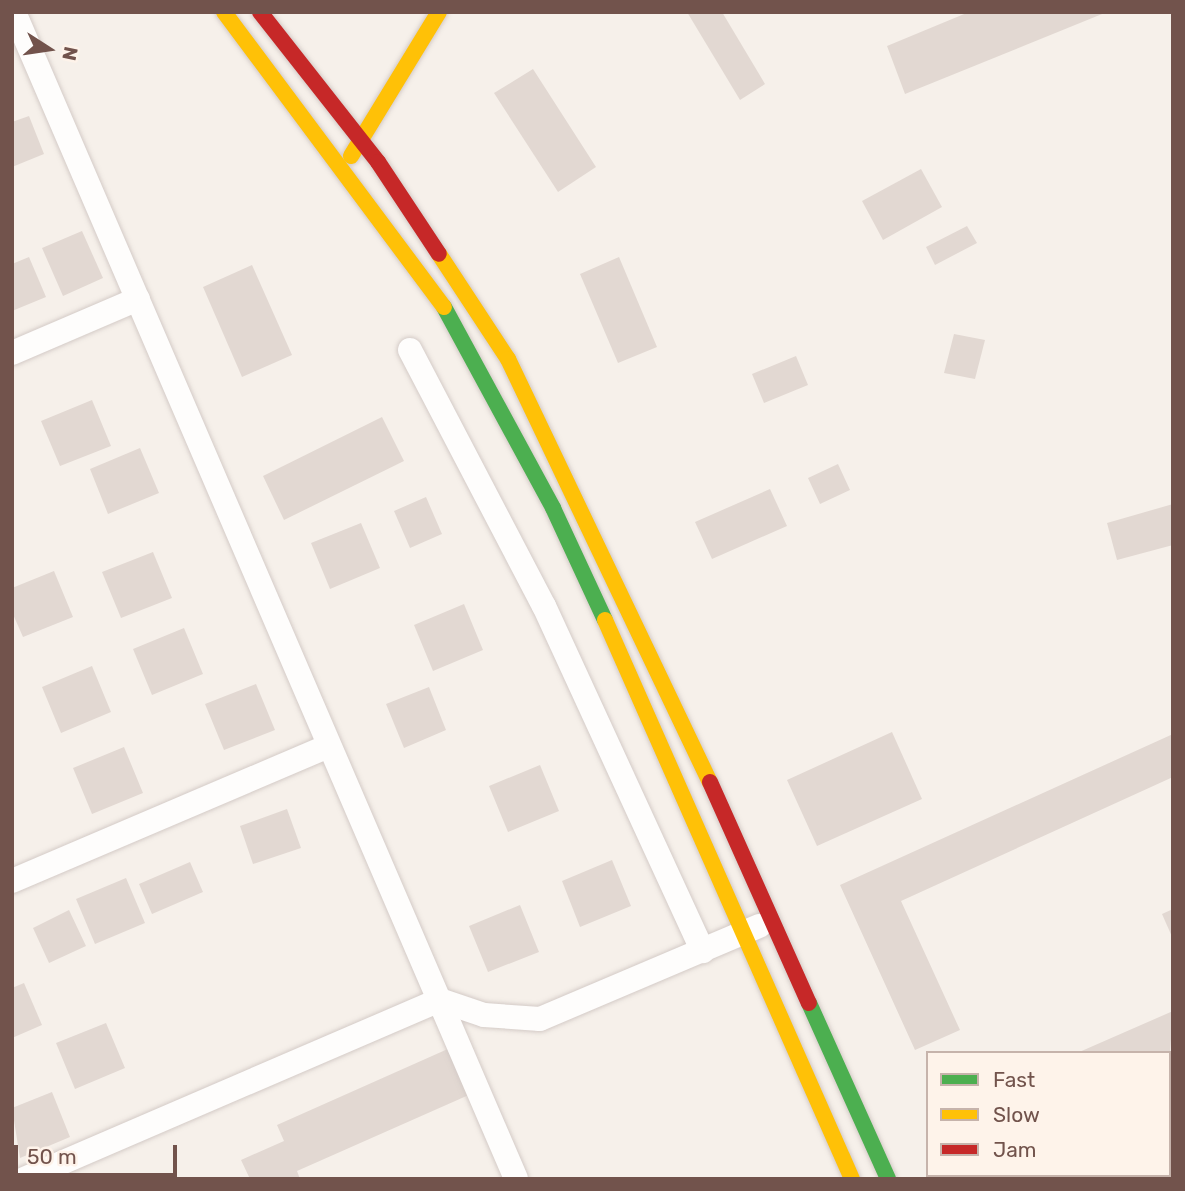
<!DOCTYPE html>
<html>
<head>
<meta charset="utf-8">
<style>
  body { margin:0 }
  #map { position:relative; width:1185px; height:1191px; overflow:hidden; background:#f6f0ea; font-family:Rubik,sans-serif }
  div>[style] { position:absolute }
  .building>* { inset:0; background:#e2d8d2 }
  .roads { filter:drop-shadow(0 0 2px #d4cbc7) drop-shadow(0 0 2px #d4cbc7) }
  .street>* { height:24px; margin:-12px; padding:0 12px; transform-origin:12px; border-radius:12px; background:#fefdfc }
  .fast>* { height:16px; margin:-8px; padding:0 8px; transform-origin:8px; border-radius:8px; background:#4caf50 }
  .slow>* { height:16px; margin:-8px; padding:0 8px; transform-origin:8px; border-radius:8px; background:#ffc107 }
  .jam>* { height:16px; margin:-8px; padding:0 8px; transform-origin:8px; border-radius:8px; background:#c62828 }
  span { translate:-50% -50%; white-space:nowrap; text-align:center; line-height:1.15; -webkit-text-stroke:6px #fef3ea; paint-order:stroke }
  .frame { position:absolute; inset:0; border:14px solid #72534c; pointer-events:none }
  .legend { position:absolute; left:926px; top:1051px; width:245px; height:126px; box-sizing:border-box; background:#fef3ea; border:2px solid #c6b3ab; margin:0; padding:9px 12px; list-style:none; font-size:21px; color:#72534c }
  .legend li { display:flex; align-items:center; gap:14px; height:35px }
  .legend b { width:35px; border:2px solid #c6b3ab }
  .north { position:absolute; left:14px; top:14px; width:70px; height:70px; -webkit-text-stroke:5px #fef3ea; paint-order:stroke; rotate:102deg; font-size:19px; font-weight:700; line-height:28px; text-align:center; color:#72534c }
  .north::after { content:''; display:block; margin:auto; width:24px; height:32px; background:#72534c; clip-path:polygon(50% 0,100% 100%,50% 72%,0 100%) }
  .scale { position:absolute; left:14px; top:1145px; width:163px; height:32px; box-sizing:border-box; border:4px solid #72534c; border-top:0; padding-left:9px; font-size:21px; line-height:24px; white-space:nowrap; color:#72534c; -webkit-text-stroke:5px #fef3ea; paint-order:stroke }
</style>
</head>
<body>
<div id="map">
  <div class="building">
    <div style="clip-path:polygon(687px 12px,722px 12px,765px 84px,740px 100px)"></div>
    <div style="clip-path:polygon(969px 12px,1107px 12px,905px 94px,887px 46px)"></div>
    <div style="clip-path:polygon(533px 69px,596px 167px,558px 192px,494px 93px)"></div>
    <div style="clip-path:polygon(29px 116px,44px 154px,12px 167px,12px 122px)"></div>
    <div style="clip-path:polygon(921px 169px,942px 207px,883px 240px,862px 201px)"></div>
    <div style="clip-path:polygon(967px 226px,977px 243px,935px 265px,926px 247px)"></div>
    <div style="clip-path:polygon(82px 231px,103px 278px,63px 296px,42px 248px)"></div>
    <div style="clip-path:polygon(29px 257px,46px 297px,12px 311px,12px 264px)"></div>
    <div style="clip-path:polygon(619px 257px,657px 347px,618px 363px,580px 274px)"></div>
    <div style="clip-path:polygon(252px 265px,292px 355px,242px 377px,203px 287px)"></div>
    <div style="clip-path:polygon(954px 334px,985px 340px,975px 379px,944px 373px)"></div>
    <div style="clip-path:polygon(796px 356px,808px 385px,764px 403px,752px 374px)"></div>
    <div style="clip-path:polygon(92px 400px,111px 446px,60px 466px,41px 421px)"></div>
    <div style="clip-path:polygon(382px 417px,404px 461px,284px 520px,263px 476px)"></div>
    <div style="clip-path:polygon(140px 448px,159px 493px,108px 514px,90px 469px)"></div>
    <div style="clip-path:polygon(838px 464px,850px 490px,820px 504px,808px 478px)"></div>
    <div style="clip-path:polygon(770px 489px,787px 526px,712px 559px,695px 522px)"></div>
    <div style="clip-path:polygon(426px 497px,442px 534px,410px 548px,394px 511px)"></div>
    <div style="clip-path:polygon(1173px 504px,1173px 545px,1117px 560px,1107px 523px)"></div>
    <div style="clip-path:polygon(361px 523px,380px 568px,330px 589px,311px 543px)"></div>
    <div style="clip-path:polygon(153px 552px,172px 598px,121px 618px,102px 572px)"></div>
    <div style="clip-path:polygon(54px 571px,73px 617px,23px 637px,12px 612px,12px 588px)"></div>
    <div style="clip-path:polygon(464px 604px,483px 650px,433px 671px,414px 625px)"></div>
    <div style="clip-path:polygon(184px 628px,203px 674px,152px 695px,133px 649px)"></div>
    <div style="clip-path:polygon(92px 666px,111px 712px,61px 733px,42px 687px)"></div>
    <div style="clip-path:polygon(256px 684px,275px 730px,224px 750px,205px 704px)"></div>
    <div style="clip-path:polygon(429px 687px,446px 730px,404px 748px,386px 704px)"></div>
    <div style="clip-path:polygon(892px 732px,922px 799px,817px 846px,787px 780px)"></div>
    <div style="clip-path:polygon(1173px 734px,1173px 777px,901px 901px,960px 1030px,915px 1050px,840px 885px)"></div>
    <div style="clip-path:polygon(124px 747px,143px 793px,92px 814px,73px 768px)"></div>
    <div style="clip-path:polygon(540px 765px,559px 811px,508px 832px,489px 786px)"></div>
    <div style="clip-path:polygon(287px 809px,301px 848px,253px 864px,240px 826px)"></div>
    <div style="clip-path:polygon(612px 860px,631px 906px,580px 927px,562px 881px)"></div>
    <div style="clip-path:polygon(190px 862px,203px 892px,152px 914px,139px 884px)"></div>
    <div style="clip-path:polygon(126px 878px,145px 923px,95px 944px,76px 899px)"></div>
    <div style="clip-path:polygon(520px 905px,539px 952px,488px 972px,469px 926px)"></div>
    <div style="clip-path:polygon(1173px 909px,1173px 939px,1162px 914px)"></div>
    <div style="clip-path:polygon(69px 910px,86px 946px,49px 963px,33px 928px)"></div>
    <div style="clip-path:polygon(24px 983px,42px 1025px,12px 1038px,12px 988px)"></div>
    <div style="clip-path:polygon(1173px 1011px,1169px 1069px,1169px 1053px,1077px 1053px)"></div>
    <div style="clip-path:polygon(106px 1023px,125px 1068px,75px 1089px,56px 1043px)"></div>
    <div style="clip-path:polygon(450px 1048px,471px 1094px,297px 1171px,300px 1179px,250px 1179px,241px 1160px,284px 1141px,277px 1125px)"></div>
    <div style="clip-path:polygon(52px 1092px,70px 1137px,20px 1158px,12px 1108px)"></div>
    <div style="clip-path:polygon(962px 1175px,1007px 1175px,1009px 1179px,963px 1179px)"></div>
  </div>
  <div class="roads">
    <div class="street">
      <div style="left:14px;top:12px;width:1270px;rotate:66.72deg"></div>
      <div style="left:410px;top:350px;width:289px;rotate:62.4deg"></div>
      <div style="left:544px;top:606px;width:380px;rotate:65.3deg"></div>
      <div style="left:12px;top:353px;width:137px;rotate:-23.2deg"></div>
      <div style="left:12px;top:881px;width:344px;rotate:-23.1deg"></div>
      <div style="left:24px;top:1179px;width:453px;rotate:-23.3deg"></div>
      <div style="left:440px;top:1000px;width:46px;rotate:18.8deg"></div>
      <div style="left:484px;top:1015px;width:56px;rotate:4.1deg"></div>
      <div style="left:540px;top:1019px;width:238px;rotate:-23deg"></div>
    </div>
    <div class="fast">
      <div style="left:444px;top:307px;width:229px;rotate:61.5deg"></div>
      <div style="left:553px;top:508px;width:123px;rotate:65.1deg"></div>
      <div style="left:809px;top:1003px;width:193px;rotate:65.8deg"></div>
    </div>
    <div class="slow">
      <div style="left:224px;top:12px;width:368px;rotate:53.3deg"></div>
      <div style="left:351px;top:156px;width:169px;rotate:-58.6deg"></div>
      <div style="left:439px;top:254px;width:126px;rotate:56.7deg"></div>
      <div style="left:508px;top:359px;width:469px;rotate:64.5deg"></div>
      <div style="left:605px;top:620px;width:611px;rotate:66.16deg"></div>
    </div>
    <div class="jam">
      <div style="left:260px;top:12px;width:191px;rotate:51.8deg"></div>
      <div style="left:378px;top:162px;width:110px;rotate:56.5deg"></div>
      <div style="left:710px;top:782px;width:242px;rotate:65.9deg"></div>
    </div>
  </div>
  <div class="frame"></div>
  <ul class="legend">
  <li><b style="height:9px;background:#4caf50"></b>Fast</li>
  <li><b style="height:9px;background:#ffc107"></b>Slow</li>
  <li><b style="height:9px;background:#c62828"></b>Jam</li>
  </ul>
  <div class="north">N</div>
  <div class="scale">50 m</div>
</div>
</body>
</html>
